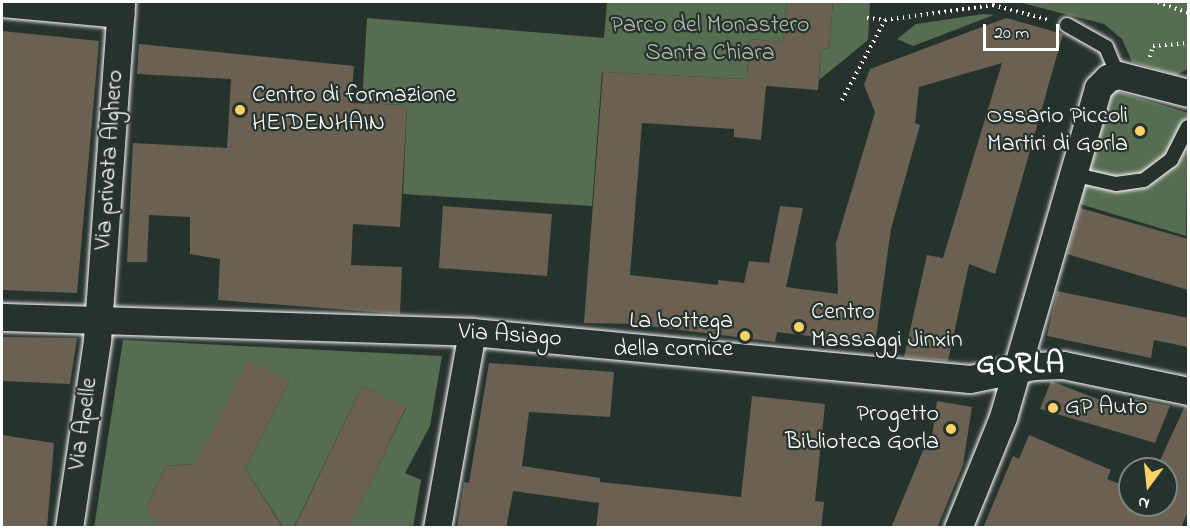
<!DOCTYPE html>
<html>
<head>
<meta charset="utf-8">
<style>
  body { margin:0 }
  #map { position:relative; width:1190px; height:529px; overflow:hidden; background:#26332d; font-family:"Indie Flower",sans-serif }
  div>[style] { position:absolute }
  .green>* { inset:0; background:#576d52 }
  .building>* { inset:0; background:#6a6153 }
  .path>* { height:4px; margin-top:-2px; transform-origin:0; background:repeating-linear-gradient(90deg,#fff 0 1.5px,transparent 0 6px) }
  .roads { filter:drop-shadow(0 0 2px #fff) drop-shadow(0 0 2px #fff) }
  .service>* { height:14px; margin:-7px; padding:0 7px; transform-origin:7px; border-radius:7px; background:#26332d }
  .minor>* { height:27px; margin:-13.5px; padding:0 13.5px; transform-origin:13.5px; border-radius:13.5px; background:#26332d }
  .dots>* { width:16px; height:16px; translate:-50% -50%; box-sizing:border-box; border:3px solid #26332d; border-radius:50% }
  span { translate:-50% -50%; white-space:nowrap; text-align:center; line-height:1.15; -webkit-text-stroke:4.5px #26332d; paint-order:stroke }
  .park-label { font-size:24px; color:#b3bdb1 }
  .poi-label { font-size:24px; color:#fff }
  .left { translate:0 -50%; text-align:left }
  .right { translate:-100% -50%; text-align:right }
  .street-label { font-size:24px; color:#fff }
  .district-label { font-size:30px; color:#fff; font-weight:700; letter-spacing:1.5px }
  .frame { position:absolute; inset:0; border:3px solid #fff; pointer-events:none }
  .north { position:absolute; left:1118px; top:457px; width:60px; height:60px; box-sizing:border-box; background:#26332d; border:2px solid #7d8581; border-radius:50%; rotate:195deg; font-size:16px; font-weight:700; line-height:24px; text-align:center; color:#fff }
  .north::after { content:''; display:block; margin:auto; width:21px; height:27px; background:#ffd166; clip-path:polygon(50% 0,100% 100%,50% 72%,0 100%) }
  .scale { position:absolute; left:983px; top:24px; width:76px; height:27px; box-sizing:border-box; border:3px solid #fff; border-top:0; padding-left:8px; font-size:18px; line-height:21px; white-space:nowrap; color:#fff; -webkit-text-stroke:4px #26332d; paint-order:stroke }
</style>
</head>
<body>
<div id="map">
  <div class="green">
    <div style="clip-path:polygon(607px 2px,787px 2px,783px 42px,749px 39px,747px 79px,602px 72px,592px 206px,403px 194px,407px 105px,362px 103px,367px 18px,604px 38px)"></div>
    <div style="clip-path:polygon(833px 2px,870px 2px,868px 40px,819px 80px,821px 48px,829px 49px)"></div>
    <div style="clip-path:polygon(1018px 2px,1188px 3px,1188px 69px,1176px 75px,1132px 62px,1122px 39px,1104px 24px)"></div>
    <div style="clip-path:polygon(984px 14px,994px 15px,913px 46px,897px 39px,916px 24px)"></div>
    <div style="clip-path:polygon(1113px 90px,1188px 113px,1186px 236px,1080px 204px)"></div>
    <div style="clip-path:polygon(123px 340px,442px 356px,430px 426px,405px 473px,421px 480px,413px 527px,349px 527px,406px 408px,362px 386px,294px 527px,283px 527px,245px 469px,289px 381px,248px 361px,206px 463px,166px 466px,146px 507px,159px 527px,94px 528px)"></div>
  </div>
  <div class="building">
    <div style="clip-path:polygon(787px 2px,833px 2px,829px 49px,821px 48px,818px 90px,766px 86px,761px 140px,734px 137px,734px 129px,642px 123px,630px 275px,718px 285px,718px 280px,744px 283px,749px 261px,769px 263px,780px 206px,803px 208px,786px 287px,838px 294px,836px 243px,875px 112px,864px 85px,870px 69px,1006px 18px,1063px 34px,995px 274px,969px 264px,948px 361px,904px 357px,927px 255px,943px 258px,1002px 63px,919px 87px,915px 123px,920px 125px,891px 229px,875px 344px,777px 332px,775px 342px,632px 324px,584px 323px,603px 72px,747px 79px,749px 39px,783px 42px)"></div>
    <div style="clip-path:polygon(2px 31px,99px 41px,77px 293px,2px 290px)"></div>
    <div style="clip-path:polygon(139px 44px,354px 66px,351px 103px,407px 105px,400px 227px,353px 224px,351px 265px,402px 267px,400px 314px,218px 300px,220px 259px,190px 254px,190px 217px,149px 215px,147px 262px,127px 262px,133px 143px,227px 148px,231px 79px,137px 74px)"></div>
    <div style="clip-path:polygon(443px 206px,552px 214px,547px 276px,439px 268px)"></div>
    <div style="clip-path:polygon(1080px 208px,1188px 239px,1188px 290px,1067px 254px)"></div>
    <div style="clip-path:polygon(1057px 291px,1188px 318px,1188px 347px,1154px 340px,1151px 358px,1047px 336px)"></div>
    <div style="clip-path:polygon(2px 337px,77px 338px,70px 384px,2px 381px)"></div>
    <div style="clip-path:polygon(248px 360px,289px 381px,245px 469px,283px 528px,159px 528px,146px 507px,166px 466px,195px 464px)"></div>
    <div style="clip-path:polygon(489px 363px,614px 372px,610px 417px,529px 412px,522px 466px,600px 478px,600px 482px,741px 497px,752px 396px,825px 404px,815px 501px,824px 502px,821px 528px,596px 528px,599px 503px,513px 491px,506px 528px,457px 528px,464px 482px,469px 483px)"></div>
    <div style="clip-path:polygon(1051px 381px,1131px 412px,1135px 399px,1170px 406px,1155px 443px,1040px 409px)"></div>
    <div style="clip-path:polygon(362px 386px,406px 407px,349px 528px,294px 528px)"></div>
    <div style="clip-path:polygon(937px 401px,972px 407px,963px 465px,937px 528px,891px 528px,924px 448px,930px 451px)"></div>
    <div style="clip-path:polygon(1185px 406px,1188px 406px,1188px 511px,1181px 528px,983px 528px,1013px 456px,1019px 459px,1029px 435px,1111px 470px,1107px 479px,1130px 488px,1130px 505px,1166px 505px,1166px 469px,1156px 469px)"></div>
    <div style="clip-path:polygon(2px 435px,54px 443px,47px 528px,2px 528px)"></div>
  </div>
  <div class="path">
    <div style="left:1158px;top:2px;width:32px;rotate:20deg"></div>
    <div style="left:867px;top:18px;width:18px;rotate:6deg"></div>
    <div style="left:1150px;top:57px;width:11px;rotate:-75deg"></div>
    <div style="left:1153px;top:46px;width:35px;rotate:-5deg"></div>
    <div style="left:842px;top:100px;width:91px;rotate:-61.7deg"></div>
    <div style="left:885px;top:20px;width:109px;rotate:-7.9deg"></div>
    <div style="left:993px;top:5px;width:58px;rotate:15deg"></div>
  </div>
  <div class="roads">
    <div class="service">
      <div style="left:1067px;top:25px;width:45px;rotate:29.4deg"></div>
      <div style="left:1106px;top:47px;width:30px;rotate:67deg"></div>
      <div style="left:1072px;top:174px;width:45px;rotate:12.8deg"></div>
      <div style="left:1116px;top:184px;width:28px;rotate:-8deg"></div>
      <div style="left:1144px;top:180px;width:34px;rotate:-37deg"></div>
      <div style="left:1171px;top:160px;width:37px;rotate:-63deg"></div>
    </div>
    <div class="minor">
      <div style="left:2px;top:3px;width:119px;rotate:5.3deg"></div>
      <div style="left:2px;top:317px;width:470px;rotate:1.8deg"></div>
      <div style="left:472px;top:332px;width:500px;rotate:5.39deg"></div>
      <div style="left:970px;top:379px;width:65px;rotate:-11.5deg"></div>
      <div style="left:1034px;top:366px;width:29px;rotate:-2deg"></div>
      <div style="left:1063px;top:365px;width:128px;rotate:11.7deg"></div>
      <div style="left:69px;top:528px;width:190px;rotate:-81.5deg"></div>
      <div style="left:97px;top:340px;width:339px;rotate:-85.9deg"></div>
      <div style="left:437px;top:528px;width:199px;rotate:-79.9deg"></div>
      <div style="left:958px;top:528px;width:120px;rotate:-67.9deg"></div>
      <div style="left:1003px;top:417px;width:342px;rotate:-73.9deg"></div>
      <div style="left:1098px;top:88px;width:14px;rotate:-45deg"></div>
      <div style="left:1108px;top:78px;width:10px;rotate:-17deg"></div>
      <div style="left:1118px;top:75px;width:72px;rotate:14.4deg"></div>
    </div>
  </div>
  <div class="dots">
    <div style="left:240px;top:110px;background:#ffd166"></div>
    <div style="left:1140px;top:131px;background:#ffd166"></div>
    <div style="left:799px;top:327px;background:#ffd166"></div>
    <div style="left:745px;top:336px;background:#ffd166"></div>
    <div style="left:1053px;top:408px;background:#ffd166"></div>
    <div style="left:951px;top:429px;background:#ffd166"></div>
  </div>
  <div class="park-label">
    <span style="left:710px;top:40px">Parco del Monastero<br>Santa Chiara</span>
  </div>
  <div class="poi-label">
    <span class="left" style="left:252px;top:110px">Centro di formazione<br>HEIDENHAIN</span>
    <span class="right" style="left:1128px;top:131px">Ossario Piccoli<br>Martiri di Gorla</span>
    <span class="left" style="left:811px;top:327px">Centro<br>Massaggi Jinxin</span>
    <span class="right" style="left:733px;top:336px">La bottega<br>della cornice</span>
    <span class="left" style="left:1065px;top:408px">GP Auto</span>
    <span class="right" style="left:939px;top:429px">Progetto<br>Biblioteca Gorla</span>
  </div>
  <div class="street-label">
    <span style="left:110px;top:160px;rotate:-86deg">Via privata Alghero</span>
    <span style="left:510px;top:336px;rotate:4deg">Via Asiago</span>
    <span style="left:84px;top:424px;rotate:-82deg">Via Apelle</span>
  </div>
  <div class="district-label">
    <span style="left:1021px;top:365px">GORLA</span>
  </div>
  <div class="frame"></div>
  <div class="north">N</div>
  <div class="scale">20 m</div>
</div>
</body>
</html>
